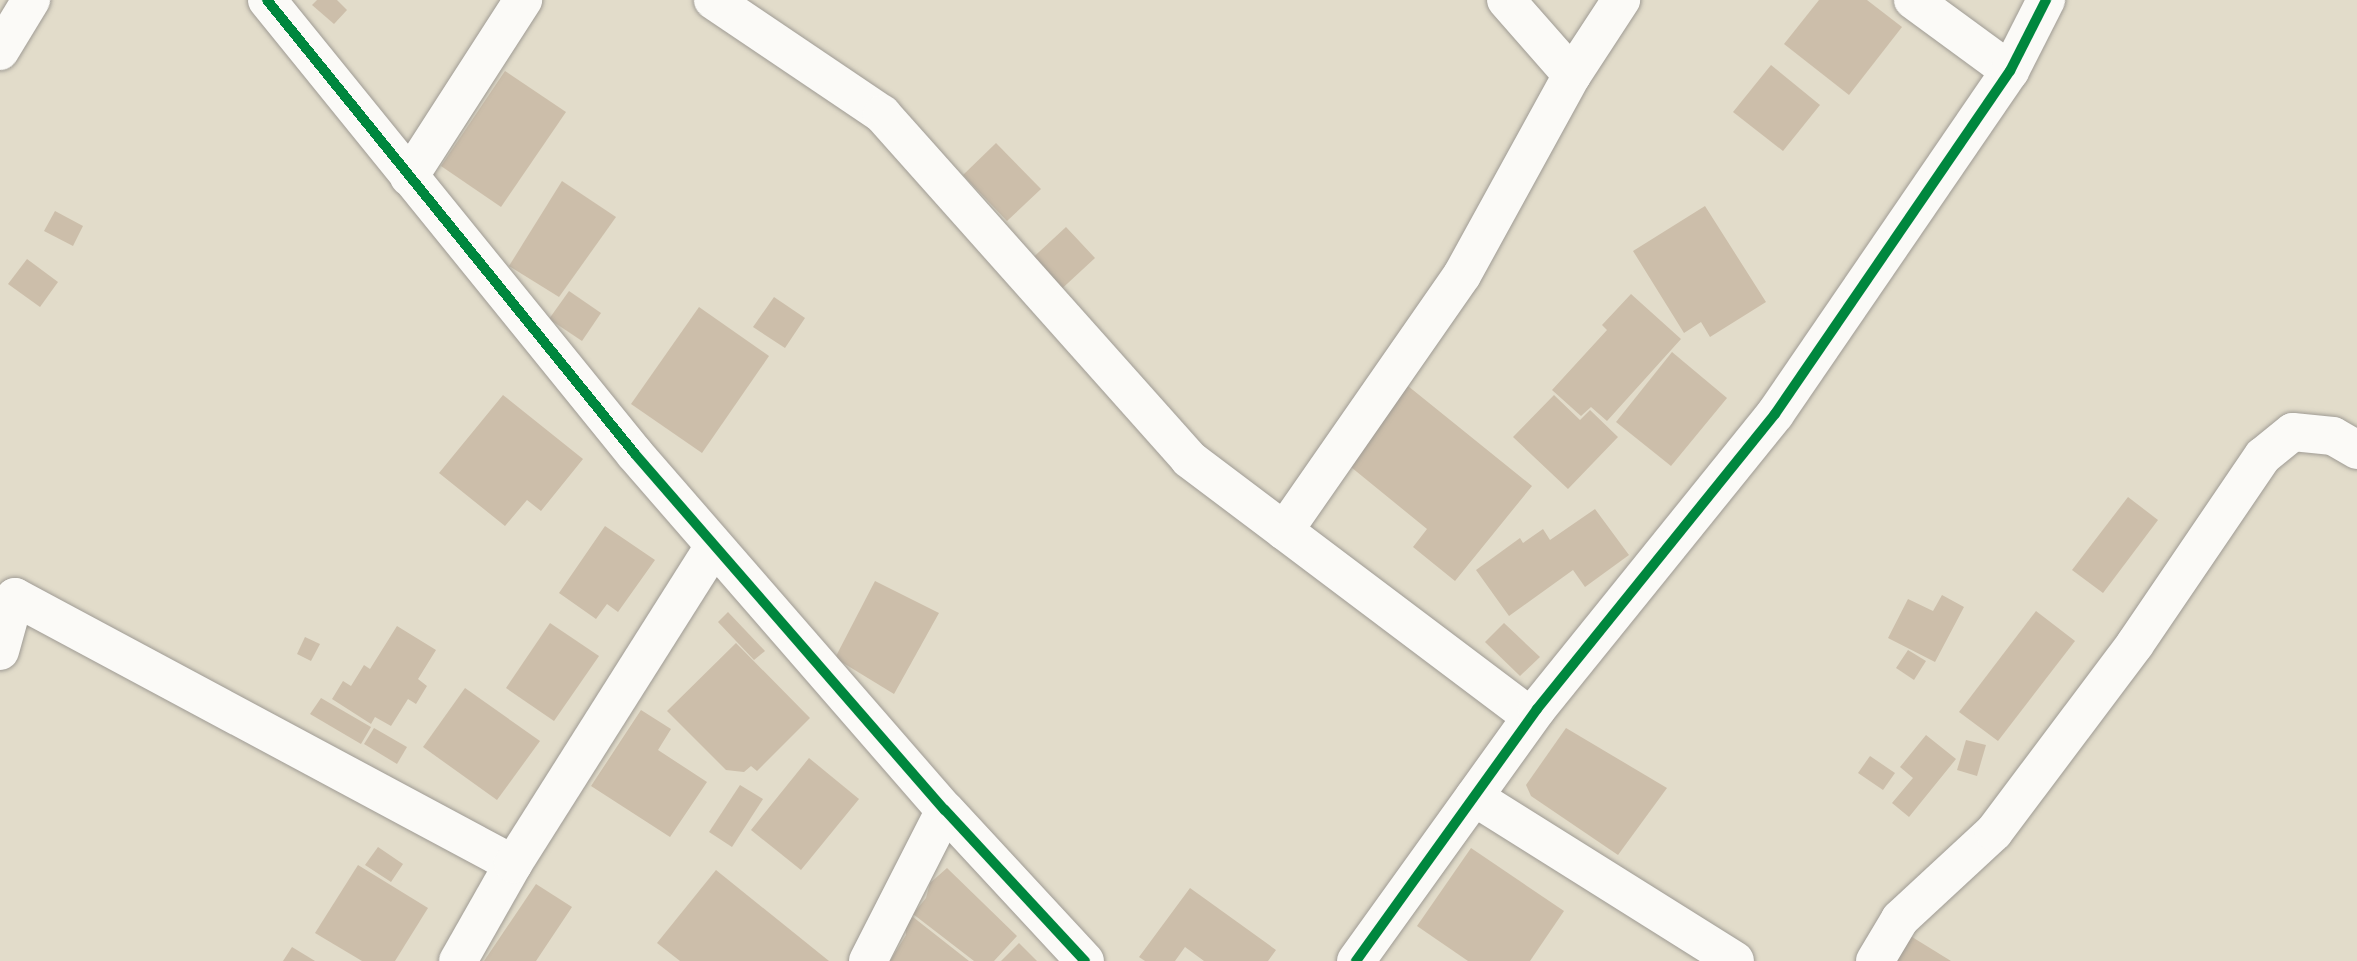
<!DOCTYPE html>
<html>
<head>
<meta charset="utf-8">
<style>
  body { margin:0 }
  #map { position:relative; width:2357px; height:961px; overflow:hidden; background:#e2dcca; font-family:Sriracha,sans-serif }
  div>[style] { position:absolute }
  .building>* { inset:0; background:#ccbeaa }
  .roads { filter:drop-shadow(0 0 2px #9f9b94) drop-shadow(0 0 2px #9f9b94) }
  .minor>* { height:38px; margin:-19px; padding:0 19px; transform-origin:19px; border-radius:19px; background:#fbfaf7 }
  .cycleway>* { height:10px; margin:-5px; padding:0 5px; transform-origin:5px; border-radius:5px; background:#00873e }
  span { translate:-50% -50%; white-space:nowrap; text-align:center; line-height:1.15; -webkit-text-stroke:5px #fff; paint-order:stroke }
</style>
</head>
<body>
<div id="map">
  <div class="building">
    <div style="clip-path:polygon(317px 0,337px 0,347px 10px,334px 24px,312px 5px)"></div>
    <div style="clip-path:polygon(1819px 0,1867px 0,1902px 27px,1849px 95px,1784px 44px)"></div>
    <div style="clip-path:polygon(1771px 65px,1820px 105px,1783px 151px,1733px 112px)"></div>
    <div style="clip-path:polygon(505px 71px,566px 112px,501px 207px,441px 166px)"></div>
    <div style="clip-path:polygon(996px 143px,1041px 189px,1007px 221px,963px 175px)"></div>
    <div style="clip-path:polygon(562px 181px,616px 217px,559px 297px,509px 266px)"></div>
    <div style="clip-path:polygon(1705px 206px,1766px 302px,1710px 337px,1701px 322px,1684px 333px,1633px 251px)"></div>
    <div style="clip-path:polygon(55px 211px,83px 226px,73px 246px,44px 231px)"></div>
    <div style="clip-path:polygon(1066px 227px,1095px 258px,1055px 295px,1026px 264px)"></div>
    <div style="clip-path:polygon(27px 259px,58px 282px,40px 307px,8px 284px)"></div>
    <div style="clip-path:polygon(569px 291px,601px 313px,582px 341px,549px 319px)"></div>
    <div style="clip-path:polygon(1631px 294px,1681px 339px,1607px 421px,1591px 407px,1581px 416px,1552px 390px,1607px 330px,1602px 325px)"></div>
    <div style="clip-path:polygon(774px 297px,805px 318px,785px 348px,753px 327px)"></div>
    <div style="clip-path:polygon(699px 307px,769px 356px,702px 453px,631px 404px)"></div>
    <div style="clip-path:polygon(1672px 352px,1727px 398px,1671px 466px,1616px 422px)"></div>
    <div style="clip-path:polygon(1408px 386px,1532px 486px,1455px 581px,1413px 547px,1427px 529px,1346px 463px)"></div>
    <div style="clip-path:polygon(503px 395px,583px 459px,541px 511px,527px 500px,505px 526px,439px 473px)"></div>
    <div style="clip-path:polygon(1554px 395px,1580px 420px,1590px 410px,1618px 437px,1568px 489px,1513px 437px)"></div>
    <div style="clip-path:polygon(2128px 497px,2158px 520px,2103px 593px,2072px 570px)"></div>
    <div style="clip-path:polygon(1595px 509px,1629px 555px,1585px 587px,1573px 570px,1509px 616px,1476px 570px,1520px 538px,1523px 543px,1543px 529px,1550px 540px)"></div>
    <div style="clip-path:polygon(605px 526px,655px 560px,618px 612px,607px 604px,596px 619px,559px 593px)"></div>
    <div style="clip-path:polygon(875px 581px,939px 613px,894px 694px,835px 658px)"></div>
    <div style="clip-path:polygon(1942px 595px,1964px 607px,1935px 662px,1888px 638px,1908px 599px,1933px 611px)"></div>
    <div style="clip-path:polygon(2036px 611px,2075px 641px,1998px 741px,1959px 712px)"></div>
    <div style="clip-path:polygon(728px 612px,765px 651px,754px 660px,718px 622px)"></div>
    <div style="clip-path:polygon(550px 623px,599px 656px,554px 721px,506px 688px)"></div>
    <div style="clip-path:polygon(1504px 623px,1540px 657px,1520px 676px,1485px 642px)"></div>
    <div style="clip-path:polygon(397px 626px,436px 650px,418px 679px,427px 686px,416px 704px,408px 699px,391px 726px,375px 717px,371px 724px,332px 699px,343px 681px,351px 686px,364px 665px,370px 669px)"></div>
    <div style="clip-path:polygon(305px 637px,320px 644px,311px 661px,297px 654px)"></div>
    <div style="clip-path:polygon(736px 643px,810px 718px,757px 771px,751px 766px,744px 772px,726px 770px,667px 711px)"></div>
    <div style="clip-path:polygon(1908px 650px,1926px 661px,1914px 680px,1896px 668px)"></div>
    <div style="clip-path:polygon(465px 688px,540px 741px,497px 800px,423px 747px)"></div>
    <div style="clip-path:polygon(321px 698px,371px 727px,361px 744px,310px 714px)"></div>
    <div style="clip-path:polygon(641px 710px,671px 729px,658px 750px,707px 782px,670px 837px,591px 786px)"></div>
    <div style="clip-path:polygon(374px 728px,407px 747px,397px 764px,364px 744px)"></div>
    <div style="clip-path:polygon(1566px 728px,1667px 788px,1618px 855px,1531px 796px,1526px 785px)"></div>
    <div style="clip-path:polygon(1926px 735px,1956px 759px,1909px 817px,1892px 803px,1913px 778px,1900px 767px)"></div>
    <div style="clip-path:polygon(1966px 740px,1986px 745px,1977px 776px,1957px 770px)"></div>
    <div style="clip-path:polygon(1870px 756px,1895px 773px,1883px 790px,1858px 773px)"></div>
    <div style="clip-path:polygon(809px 758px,859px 799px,801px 870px,751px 830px)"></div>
    <div style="clip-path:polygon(740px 785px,763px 799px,732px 847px,709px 832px)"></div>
    <div style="clip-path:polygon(378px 847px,403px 864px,391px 882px,365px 865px)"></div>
    <div style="clip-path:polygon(1471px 848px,1564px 911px,1530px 961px,1468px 961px,1417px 926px)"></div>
    <div style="clip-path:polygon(358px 865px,428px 908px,395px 961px,362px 961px,315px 933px)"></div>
    <div style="clip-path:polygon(947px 868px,1017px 936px,994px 961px,974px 961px,913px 914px,926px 898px,930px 883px)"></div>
    <div style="clip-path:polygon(716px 870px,829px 961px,680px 961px,657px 943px)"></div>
    <div style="clip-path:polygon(536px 884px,572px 907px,536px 961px,484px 961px)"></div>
    <div style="clip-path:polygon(1190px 888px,1276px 950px,1268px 961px,1204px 961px,1185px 947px,1175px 961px,1145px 961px,1139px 957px)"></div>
    <div style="clip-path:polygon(913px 917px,969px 961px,890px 961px,906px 935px,905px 925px)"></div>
    <div style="clip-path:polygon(1904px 932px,1951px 961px,1886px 961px)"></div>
    <div style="clip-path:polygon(1019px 943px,1037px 961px,1001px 961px)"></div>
    <div style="clip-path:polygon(292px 947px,315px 961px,283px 961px)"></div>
  </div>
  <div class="roads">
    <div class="minor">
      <div style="left:267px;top:0;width:584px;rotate:50.97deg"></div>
      <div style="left:635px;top:454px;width:472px;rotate:49deg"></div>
      <div style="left:945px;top:810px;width:206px;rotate:47.2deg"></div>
      <div style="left:713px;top:0;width:204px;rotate:34deg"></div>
      <div style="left:882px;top:114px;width:462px;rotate:48.3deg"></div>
      <div style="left:1189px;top:459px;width:428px;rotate:37deg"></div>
      <div style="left:1506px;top:0;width:100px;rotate:48.7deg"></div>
      <div style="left:1913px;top:0;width:120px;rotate:36.2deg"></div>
      <div style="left:0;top:51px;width:60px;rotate:-58.7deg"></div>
      <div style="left:409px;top:177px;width:211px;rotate:-57.2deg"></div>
      <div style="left:1284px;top:531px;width:312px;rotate:-55.2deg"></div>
      <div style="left:1462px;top:275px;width:228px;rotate:-61.2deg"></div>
      <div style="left:1572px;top:75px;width:90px;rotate:-56.8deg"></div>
      <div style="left:0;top:651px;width:56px;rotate:-74.5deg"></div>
      <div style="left:15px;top:597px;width:565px;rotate:28.2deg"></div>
      <div style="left:1474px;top:797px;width:308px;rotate:32.1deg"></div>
      <div style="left:458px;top:961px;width:112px;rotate:-60.4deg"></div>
      <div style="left:513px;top:864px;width:376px;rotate:-57.7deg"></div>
      <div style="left:868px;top:961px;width:169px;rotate:-63deg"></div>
      <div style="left:1356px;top:961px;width:310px;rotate:-54.3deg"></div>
      <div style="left:1537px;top:709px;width:379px;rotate:-51.1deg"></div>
      <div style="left:1775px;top:414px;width:416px;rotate:-55.6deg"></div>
      <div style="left:2010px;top:71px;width:80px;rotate:-63.1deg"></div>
      <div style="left:1875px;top:961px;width:49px;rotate:-59.2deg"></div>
      <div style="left:1900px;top:919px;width:128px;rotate:-42.8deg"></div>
      <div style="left:1994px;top:832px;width:235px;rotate:-53.1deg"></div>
      <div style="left:2135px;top:644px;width:227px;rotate:-55.8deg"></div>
      <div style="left:2263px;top:456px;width:38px;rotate:-39deg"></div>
      <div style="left:2293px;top:432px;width:40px;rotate:5.7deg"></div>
      <div style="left:2333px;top:436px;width:28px;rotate:30deg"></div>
    </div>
  </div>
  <div class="cycleway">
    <div style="left:267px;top:0;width:584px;rotate:50.97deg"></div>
    <div style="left:635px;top:454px;width:472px;rotate:49deg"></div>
    <div style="left:945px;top:810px;width:206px;rotate:47.2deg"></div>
    <div style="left:1356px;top:961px;width:310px;rotate:-54.3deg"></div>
    <div style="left:1537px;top:709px;width:379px;rotate:-51.1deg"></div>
    <div style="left:1775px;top:414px;width:416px;rotate:-55.6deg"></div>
    <div style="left:2010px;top:71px;width:80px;rotate:-63.1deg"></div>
  </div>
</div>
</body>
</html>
